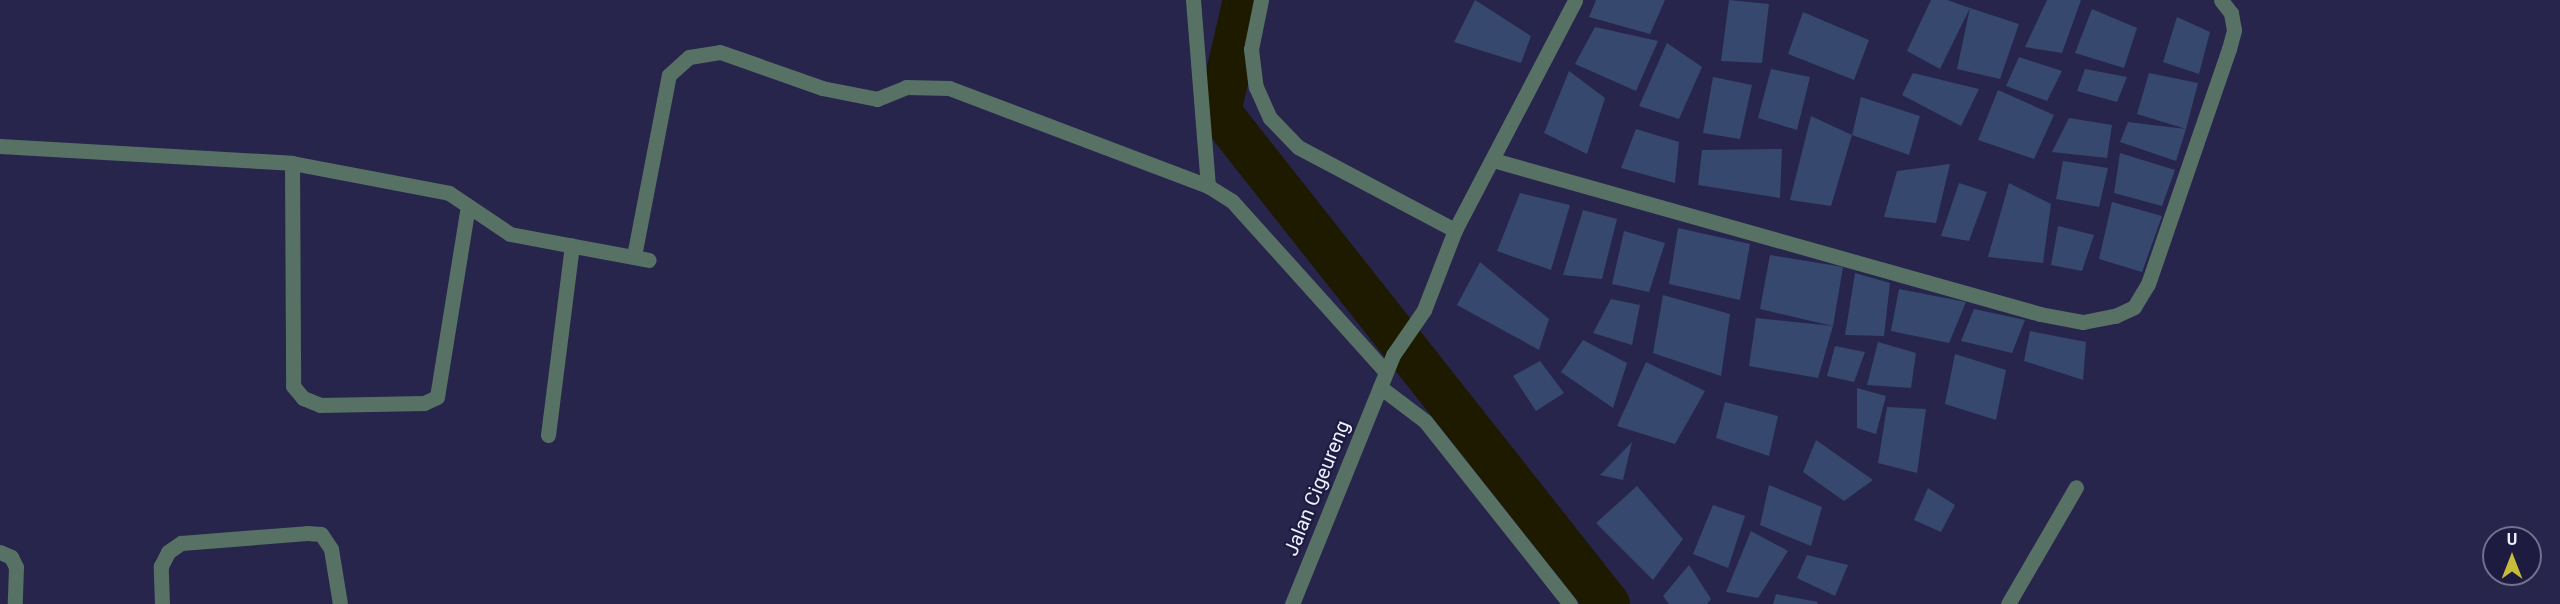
<!DOCTYPE html>
<html>
<head>
<meta charset="utf-8">
<style>
  body { margin:0 }
  #map { position:relative; width:2560px; height:604px; overflow:hidden; background:#27254c; font-family:Roboto,sans-serif }
  div>[style] { position:absolute }
  .canal>* { height:44px; margin:-22px; padding:0 22px; transform-origin:22px; border-radius:22px; background:#1d1a00 }
  .building>* { inset:0; background:#36486e }
  .minor>* { height:15px; margin:-7.5px; padding:0 7.5px; transform-origin:7.5px; border-radius:7.5px; background:#577265 }
  .tertiary>* { height:15px; margin:-7.5px; padding:0 7.5px; transform-origin:7.5px; border-radius:7.5px; background:#577265 }
  span { translate:-50% -50%; white-space:nowrap; text-align:center; line-height:1.15; -webkit-text-stroke:4.5px #1e1b41; paint-order:stroke }
  .street-label { font-size:20px; color:#eeeffe }
  .north { position:absolute; left:2482px; top:526px; width:60px; height:60px; box-sizing:border-box; background:#1e1b41; border:2px solid #71708d; border-radius:50%; rotate:0deg; font-size:16px; font-weight:700; line-height:24px; text-align:center; color:#eeeffe }
  .north::after { content:''; display:block; margin:auto; width:21px; height:27px; background:#c7bb3c; clip-path:polygon(50% 0,100% 100%,50% 72%,0 100%) }
</style>
</head>
<body>
<div id="map">
  <div class="canal">
    <div style="left:1245px;top:0;width:115px;rotate:103.1deg"></div>
    <div style="left:1219px;top:112px;width:627px;rotate:51.67deg"></div>
  </div>
  <div class="building">
    <div style="clip-path:polygon(1475px 0,1531px 36px,1521px 63px,1454px 42px)"></div>
    <div style="clip-path:polygon(1596px 0,1665px 0,1650px 34px,1589px 17px)"></div>
    <div style="clip-path:polygon(1729px 0,1769px 4px,1762px 63px,1721px 61px)"></div>
    <div style="clip-path:polygon(1931px 0,1947px 0,1970px 8px,1940px 69px,1907px 51px)"></div>
    <div style="clip-path:polygon(2047px 0,2081px 0,2062px 53px,2025px 47px)"></div>
    <div style="clip-path:polygon(1970px 8px,2019px 24px,2000px 79px,1957px 69px)"></div>
    <div style="clip-path:polygon(2092px 9px,2137px 28px,2124px 68px,2075px 53px)"></div>
    <div style="clip-path:polygon(1803px 12px,1869px 40px,1854px 80px,1788px 54px)"></div>
    <div style="clip-path:polygon(2177px 17px,2210px 32px,2199px 74px,2163px 62px)"></div>
    <div style="clip-path:polygon(1595px 27px,1658px 41px,1636px 91px,1575px 64px)"></div>
    <div style="clip-path:polygon(1667px 43px,1702px 67px,1679px 119px,1639px 106px)"></div>
    <div style="clip-path:polygon(2019px 57px,2062px 71px,2047px 101px,2006px 86px)"></div>
    <div style="clip-path:polygon(1771px 69px,1810px 77px,1797px 130px,1758px 118px)"></div>
    <div style="clip-path:polygon(2085px 69px,2127px 77px,2117px 102px,2077px 91px)"></div>
    <div style="clip-path:polygon(1569px 71px,1605px 98px,1587px 154px,1544px 133px)"></div>
    <div style="clip-path:polygon(1913px 73px,1979px 89px,1961px 126px,1902px 95px)"></div>
    <div style="clip-path:polygon(2149px 73px,2198px 83px,2186px 129px,2137px 114px)"></div>
    <div style="clip-path:polygon(1713px 77px,1752px 85px,1740px 139px,1703px 133px)"></div>
    <div style="clip-path:polygon(1998px 90px,2054px 115px,2034px 159px,1978px 140px)"></div>
    <div style="clip-path:polygon(1861px 97px,1920px 116px,1909px 155px,1852px 135px)"></div>
    <div style="clip-path:polygon(1811px 116px,1852px 135px,1831px 206px,1790px 200px)"></div>
    <div style="clip-path:polygon(2069px 118px,2112px 125px,2107px 158px,2052px 152px)"></div>
    <div style="clip-path:polygon(2128px 122px,2186px 129px,2176px 161px,2120px 142px)"></div>
    <div style="clip-path:polygon(1636px 129px,1679px 142px,1675px 183px,1621px 168px)"></div>
    <div style="clip-path:polygon(1782px 149px,1780px 198px,1698px 185px,1702px 150px)"></div>
    <div style="clip-path:polygon(2120px 153px,2175px 170px,2162px 206px,2114px 193px)"></div>
    <div style="clip-path:polygon(2063px 161px,2108px 168px,2099px 207px,2056px 199px)"></div>
    <div style="clip-path:polygon(1950px 164px,1936px 223px,1884px 217px,1897px 171px)"></div>
    <div style="clip-path:polygon(1959px 183px,1987px 192px,1969px 241px,1941px 236px)"></div>
    <div style="clip-path:polygon(2009px 183px,2051px 204px,2043px 263px,1988px 257px)"></div>
    <div style="clip-path:polygon(1520px 193px,1570px 205px,1551px 270px,1497px 251px)"></div>
    <div style="clip-path:polygon(2112px 202px,2162px 216px,2142px 272px,2099px 259px)"></div>
    <div style="clip-path:polygon(1583px 210px,1617px 219px,1602px 279px,1563px 275px)"></div>
    <div style="clip-path:polygon(2058px 226px,2094px 235px,2082px 271px,2051px 265px)"></div>
    <div style="clip-path:polygon(1678px 228px,1750px 244px,1740px 300px,1669px 284px)"></div>
    <div style="clip-path:polygon(1624px 231px,1665px 243px,1649px 292px,1612px 284px)"></div>
    <div style="clip-path:polygon(1770px 255px,1843px 267px,1833px 326px,1760px 309px)"></div>
    <div style="clip-path:polygon(1480px 262px,1549px 319px,1539px 350px,1457px 305px)"></div>
    <div style="clip-path:polygon(1855px 273px,1890px 283px,1884px 336px,1845px 335px)"></div>
    <div style="clip-path:polygon(1899px 289px,1966px 302px,1949px 343px,1891px 331px)"></div>
    <div style="clip-path:polygon(1663px 295px,1730px 314px,1721px 376px,1653px 353px)"></div>
    <div style="clip-path:polygon(1611px 299px,1640px 305px,1632px 345px,1593px 333px)"></div>
    <div style="clip-path:polygon(1974px 309px,2025px 320px,2012px 353px,1961px 341px)"></div>
    <div style="clip-path:polygon(1756px 318px,1833px 326px,1818px 378px,1749px 366px)"></div>
    <div style="clip-path:polygon(2030px 331px,2086px 342px,2083px 380px,2024px 361px)"></div>
    <div style="clip-path:polygon(1583px 340px,1627px 363px,1613px 408px,1561px 372px)"></div>
    <div style="clip-path:polygon(1878px 342px,1916px 353px,1911px 388px,1867px 385px)"></div>
    <div style="clip-path:polygon(1835px 346px,1865px 352px,1854px 382px,1827px 376px)"></div>
    <div style="clip-path:polygon(1955px 354px,2006px 370px,1996px 420px,1945px 404px)"></div>
    <div style="clip-path:polygon(1540px 361px,1564px 393px,1536px 411px,1513px 376px)"></div>
    <div style="clip-path:polygon(1646px 362px,1705px 391px,1675px 444px,1617px 426px)"></div>
    <div style="clip-path:polygon(1857px 388px,1886px 396px,1876px 434px,1857px 428px)"></div>
    <div style="clip-path:polygon(1725px 402px,1778px 416px,1769px 456px,1716px 438px)"></div>
    <div style="clip-path:polygon(1887px 407px,1926px 409px,1917px 473px,1878px 463px)"></div>
    <div style="clip-path:polygon(1816px 440px,1873px 480px,1844px 501px,1803px 472px)"></div>
    <div style="clip-path:polygon(1632px 442px,1623px 480px,1600px 475px)"></div>
    <div style="clip-path:polygon(1769px 485px,1822px 507px,1811px 546px,1760px 525px)"></div>
    <div style="clip-path:polygon(1637px 486px,1683px 539px,1653px 580px,1596px 523px)"></div>
    <div style="clip-path:polygon(1928px 488px,1955px 505px,1941px 532px,1914px 520px)"></div>
    <div style="clip-path:polygon(1713px 505px,1745px 516px,1728px 568px,1693px 554px)"></div>
    <div style="clip-path:polygon(1751px 531px,1788px 551px,1758px 598px,1726px 592px)"></div>
    <div style="clip-path:polygon(1807px 555px,1848px 565px,1835px 596px,1797px 578px)"></div>
    <div style="clip-path:polygon(1689px 565px,1711px 599px,1707px 604px,1669px 604px,1663px 596px)"></div>
    <div style="clip-path:polygon(1776px 594px,1818px 602px,1817px 604px,1773px 604px)"></div>
  </div>
  <div class="minor">
    <div style="left:1193px;top:0;width:187px;rotate:85.4deg"></div>
    <div style="left:1261px;top:0;width:50px;rotate:101.5deg"></div>
    <div style="left:1251px;top:49px;width:38px;rotate:83deg"></div>
    <div style="left:1256px;top:87px;width:34px;rotate:66deg"></div>
    <div style="left:1270px;top:118px;width:40px;rotate:46deg"></div>
    <div style="left:1298px;top:147px;width:178px;rotate:27.9deg"></div>
    <div style="left:0;top:146px;width:292px;rotate:3.3deg"></div>
    <div style="left:292px;top:163px;width:160px;rotate:10.8deg"></div>
    <div style="left:449px;top:193px;width:73px;rotate:33.9deg"></div>
    <div style="left:510px;top:234px;width:141px;rotate:10.6deg"></div>
    <div style="left:1493px;top:160px;width:568px;rotate:15.72deg"></div>
    <div style="left:2040px;top:314px;width:44px;rotate:10.5deg"></div>
    <div style="left:2083px;top:322px;width:33px;rotate:-11deg"></div>
    <div style="left:2115px;top:316px;width:21px;rotate:-25deg"></div>
    <div style="left:2134px;top:307px;width:27px;rotate:-59deg"></div>
    <div style="left:2148px;top:284px;width:249px;rotate:-71deg"></div>
    <div style="left:2229px;top:49px;width:20px;rotate:-75deg"></div>
    <div style="left:2234px;top:30px;width:17px;rotate:-100deg"></div>
    <div style="left:2231px;top:13px;width:16px;rotate:-128deg"></div>
    <div style="left:292px;top:163px;width:223px;rotate:89.7deg"></div>
    <div style="left:293px;top:386px;width:16px;rotate:50deg"></div>
    <div style="left:303px;top:398px;width:18px;rotate:22deg"></div>
    <div style="left:320px;top:405px;width:104px;rotate:-1.1deg"></div>
    <div style="left:424px;top:403px;width:14px;rotate:-25deg"></div>
    <div style="left:437px;top:397px;width:193px;rotate:-80.8deg"></div>
    <div style="left:634px;top:256px;width:184px;rotate:-79.1deg"></div>
    <div style="left:669px;top:75px;width:27px;rotate:-42deg"></div>
    <div style="left:689px;top:57px;width:31px;rotate:-9deg"></div>
    <div style="left:720px;top:52px;width:108px;rotate:19.4deg"></div>
    <div style="left:822px;top:88px;width:56px;rotate:11.3deg"></div>
    <div style="left:877px;top:99px;width:31px;rotate:-22deg"></div>
    <div style="left:906px;top:87px;width:43px;rotate:1.3deg"></div>
    <div style="left:949px;top:88px;width:277px;rotate:20.7deg"></div>
    <div style="left:1208px;top:186px;width:28px;rotate:32deg"></div>
    <div style="left:1232px;top:201px;width:230px;rotate:48deg"></div>
    <div style="left:1380px;top:387px;width:56px;rotate:37.1deg"></div>
    <div style="left:1425px;top:421px;width:233px;rotate:51.6deg"></div>
    <div style="left:548px;top:435px;width:191px;rotate:-82.8deg"></div>
    <div style="left:0;top:552px;width:12px;rotate:24deg"></div>
    <div style="left:11px;top:557px;width:11px;rotate:63deg"></div>
    <div style="left:16px;top:567px;width:37px;rotate:92deg"></div>
    <div style="left:162px;top:604px;width:38px;rotate:-92deg"></div>
    <div style="left:161px;top:566px;width:16px;rotate:-63deg"></div>
    <div style="left:168px;top:552px;width:16px;rotate:-35deg"></div>
    <div style="left:181px;top:543px;width:126px;rotate:-4.5deg"></div>
    <div style="left:307px;top:533px;width:14px;rotate:4deg"></div>
    <div style="left:321px;top:534px;width:18px;rotate:56deg"></div>
    <div style="left:331px;top:549px;width:56px;rotate:80.7deg"></div>
    <div style="left:2008px;top:604px;width:135px;rotate:-59.8deg"></div>
  </div>
  <div class="tertiary">
    <div style="left:1292px;top:604px;width:269px;rotate:-67.9deg"></div>
    <div style="left:1393px;top:355px;width:55px;rotate:-55.4deg"></div>
    <div style="left:1424px;top:310px;width:86px;rotate:-68.8deg"></div>
    <div style="left:1455px;top:230px;width:259px;rotate:-62.4deg"></div>
  </div>
  <div class="street-label">
    <span style="left:1317px;top:488px;rotate:-68deg">Jalan Cigeureng</span>
  </div>
  <div class="north">U</div>
</div>
</body>
</html>
